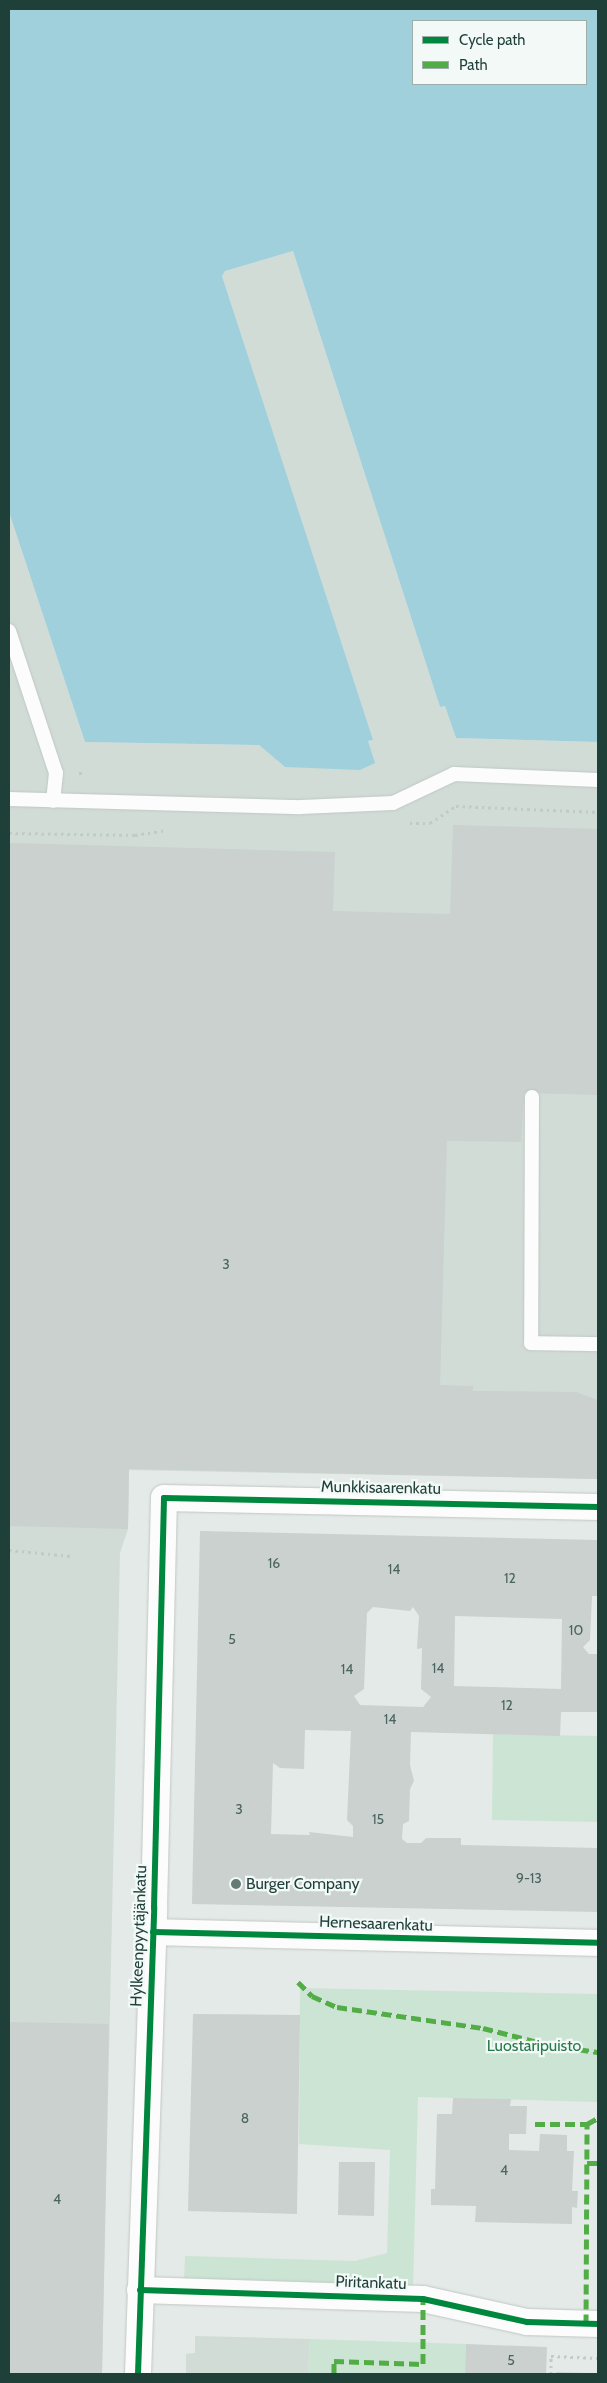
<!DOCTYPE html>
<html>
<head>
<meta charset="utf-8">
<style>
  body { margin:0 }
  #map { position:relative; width:607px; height:2383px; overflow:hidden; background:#e4eae7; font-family:Cabin,sans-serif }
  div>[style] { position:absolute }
  .built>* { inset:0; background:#d1dcd7 }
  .green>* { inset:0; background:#cce4d4 }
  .water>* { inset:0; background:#a0d0dc }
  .building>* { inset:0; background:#cad1cf }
  .path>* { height:3px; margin-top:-1.5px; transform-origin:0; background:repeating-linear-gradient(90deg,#c0cac8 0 2.5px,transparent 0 6.5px) }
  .roads { filter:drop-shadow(0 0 1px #c1c7c4) drop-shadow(0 0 1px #c1c7c4) }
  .lane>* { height:14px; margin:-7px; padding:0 7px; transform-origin:7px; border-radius:7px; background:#fbfcfb }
  .street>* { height:26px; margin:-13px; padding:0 13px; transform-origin:13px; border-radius:13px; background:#fbfcfb }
  .quiet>* { height:5px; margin-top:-2.5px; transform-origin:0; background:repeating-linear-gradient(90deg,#52ad46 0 10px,transparent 0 15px) }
  .cycleway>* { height:6px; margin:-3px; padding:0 3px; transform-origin:3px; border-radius:3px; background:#00873e }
  .dots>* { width:14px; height:14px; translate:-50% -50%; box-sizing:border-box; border:2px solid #f2f9f6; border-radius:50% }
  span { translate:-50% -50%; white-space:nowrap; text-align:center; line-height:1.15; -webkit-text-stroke:4.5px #f2f9f6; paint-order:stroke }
  .number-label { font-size:14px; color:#4b645f }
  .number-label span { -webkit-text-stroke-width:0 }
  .street-label { font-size:16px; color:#1f3f39 }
  .poi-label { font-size:16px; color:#1f3f39 }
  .left { translate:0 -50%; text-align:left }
  .park-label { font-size:16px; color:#267a4b }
  .frame { position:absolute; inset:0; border:10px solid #1f3f39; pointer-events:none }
  .legend { position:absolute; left:412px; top:20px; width:175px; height:65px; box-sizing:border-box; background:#f2f9f6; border:1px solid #9eafaa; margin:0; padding:6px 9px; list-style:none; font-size:15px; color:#1f3f39 }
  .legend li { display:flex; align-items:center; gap:10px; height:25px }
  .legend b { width:25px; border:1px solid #9eafaa }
</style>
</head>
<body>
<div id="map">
  <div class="built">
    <div style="clip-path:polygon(293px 251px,440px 707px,445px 706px,456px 738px,598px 742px,598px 1479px,129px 1470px,128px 1529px,120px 1553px,102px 2374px,9px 2374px,9px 512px,85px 742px,259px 745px,285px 767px,372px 740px,222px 276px,225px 271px)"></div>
    <div style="clip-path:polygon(195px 2336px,310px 2339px,308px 2374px,186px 2374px,186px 2354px,195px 2353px)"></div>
  </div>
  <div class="green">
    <div style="clip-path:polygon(493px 1734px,598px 1736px,598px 1822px,492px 1820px)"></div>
    <div style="clip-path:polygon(300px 1988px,598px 1994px,598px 2102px,418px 2097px,413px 2288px,184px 2280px,185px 2256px,355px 2261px,387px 2253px,390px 2150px,299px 2144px)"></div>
    <div style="clip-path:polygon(310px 2339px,466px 2344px,465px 2374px,308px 2374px)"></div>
  </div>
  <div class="water">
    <div style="clip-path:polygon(evenodd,9px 9px,598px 9px,598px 742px,456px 738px,445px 706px,440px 707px,293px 251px,225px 271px,222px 276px,373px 740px,368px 741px,375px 763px,360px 770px,285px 767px,259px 745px,85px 742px,9px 512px,9px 9px,413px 21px,586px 21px,586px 84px,413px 84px,413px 21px)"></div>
  </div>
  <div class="building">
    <div style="clip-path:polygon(453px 825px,598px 829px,598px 1095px,524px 1093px,521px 1142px,447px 1141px,440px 1385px,473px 1386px,473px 1391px,576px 1392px,598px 1400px,598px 1479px,129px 1469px,128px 1529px,9px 1526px,9px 843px,335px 852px,333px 911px,450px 914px)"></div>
    <div style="clip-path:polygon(evenodd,200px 1531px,598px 1540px,598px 1596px,592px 1596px,590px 1640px,583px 1647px,589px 1654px,598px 1654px,598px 1712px,561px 1712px,560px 1736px,411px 1732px,410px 1765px,414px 1781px,410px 1789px,409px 1821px,403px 1824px,402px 1839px,407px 1843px,421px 1843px,426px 1838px,461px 1838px,461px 1845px,598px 1848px,598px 1912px,192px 1904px,200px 1531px,373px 1607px,410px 1611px,413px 1607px,419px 1616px,417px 1649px,422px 1648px,421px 1689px,431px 1697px,423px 1707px,360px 1705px,354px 1696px,364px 1689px,367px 1613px,373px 1607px,200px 1531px,455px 1616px,562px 1619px,561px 1689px,454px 1686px,455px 1616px,200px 1531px,305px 1730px,351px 1731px,347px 1820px,353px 1826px,353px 1837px,309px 1832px,310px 1835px,271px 1834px,273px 1763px,280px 1768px,304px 1769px,305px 1730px)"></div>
    <div style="clip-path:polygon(193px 2014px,300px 2015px,297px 2214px,188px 2211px)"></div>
    <div style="clip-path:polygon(9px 2022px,109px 2024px,102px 2374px,9px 2374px)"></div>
    <div style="clip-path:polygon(453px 2098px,511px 2099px,510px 2106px,527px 2106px,526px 2134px,509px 2134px,509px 2150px,539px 2151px,540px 2134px,567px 2135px,567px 2151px,574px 2151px,572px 2191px,578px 2191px,577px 2208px,572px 2207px,572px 2224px,475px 2222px,476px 2206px,431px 2205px,431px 2189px,435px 2189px,437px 2114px,452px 2114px)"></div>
    <div style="clip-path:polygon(339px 2162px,375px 2162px,374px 2216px,338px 2215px)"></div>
    <div style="clip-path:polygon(466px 2344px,547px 2347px,546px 2374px,465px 2374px)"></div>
    <div style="clip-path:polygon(556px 2372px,589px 2373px,589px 2374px,556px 2374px)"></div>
  </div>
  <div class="path">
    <div style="left:79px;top:773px;width:7px"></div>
    <div style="left:410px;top:823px;width:20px"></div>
    <div style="left:430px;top:823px;width:31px;rotate:-33deg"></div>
    <div style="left:456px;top:806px;width:142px;rotate:2.4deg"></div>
    <div style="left:9px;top:833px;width:126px;rotate:0.9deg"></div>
    <div style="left:135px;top:835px;width:32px;rotate:-9deg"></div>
    <div style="left:9px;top:1550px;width:62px;rotate:5.5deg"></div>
    <div style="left:551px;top:2374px;width:18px;rotate:-90deg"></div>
    <div style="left:551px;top:2356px;width:47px;rotate:2.4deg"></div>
  </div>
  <div class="roads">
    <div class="lane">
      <div style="left:9px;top:631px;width:150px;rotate:71.7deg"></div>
      <div style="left:56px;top:773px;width:28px;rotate:96deg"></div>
      <div style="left:9px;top:799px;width:292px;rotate:1.6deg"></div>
      <div style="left:301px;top:807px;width:92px;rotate:-2.5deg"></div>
      <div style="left:393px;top:803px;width:68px;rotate:-25.4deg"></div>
      <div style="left:454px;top:774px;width:144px;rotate:2.4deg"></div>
      <div style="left:532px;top:1097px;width:246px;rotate:90.2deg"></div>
      <div style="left:531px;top:1343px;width:67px;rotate:0.9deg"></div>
    </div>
    <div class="street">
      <div style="left:153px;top:1932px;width:445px;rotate:1.4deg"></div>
      <div style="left:140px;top:2290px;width:283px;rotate:1.8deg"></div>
      <div style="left:423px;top:2299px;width:107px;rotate:12.5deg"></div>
      <div style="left:527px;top:2322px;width:71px;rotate:1.6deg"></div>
      <div style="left:138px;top:2374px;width:466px;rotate:-88deg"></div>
      <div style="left:154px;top:1908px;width:410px;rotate:-88.6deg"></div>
      <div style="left:164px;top:1498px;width:434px;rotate:1.2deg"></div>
    </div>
  </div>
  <div class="quiet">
    <div style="left:298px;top:1982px;width:20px;rotate:45deg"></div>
    <div style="left:312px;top:1996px;width:27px;rotate:24deg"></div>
    <div style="left:337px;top:2007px;width:148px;rotate:8.2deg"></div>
    <div style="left:483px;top:2028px;width:68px;rotate:14.4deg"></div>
    <div style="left:549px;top:2045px;width:49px;rotate:8.1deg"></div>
    <div style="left:535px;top:2124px;width:52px"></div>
    <div style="left:587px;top:2124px;width:13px;rotate:-29deg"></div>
    <div style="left:587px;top:2163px;width:11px"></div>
    <div style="left:586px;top:2324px;width:200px;rotate:-89.7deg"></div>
    <div style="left:334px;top:2374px;width:13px;rotate:-90deg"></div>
    <div style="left:334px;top:2361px;width:89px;rotate:1.9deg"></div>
    <div style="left:423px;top:2364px;width:65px;rotate:-90deg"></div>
  </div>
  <div class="cycleway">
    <div style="left:153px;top:1932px;width:445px;rotate:1.4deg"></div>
    <div style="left:140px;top:2290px;width:283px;rotate:1.8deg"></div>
    <div style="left:423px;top:2299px;width:107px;rotate:12.5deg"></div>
    <div style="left:527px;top:2322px;width:71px;rotate:1.6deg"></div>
    <div style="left:138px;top:2374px;width:466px;rotate:-88deg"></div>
    <div style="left:154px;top:1908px;width:410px;rotate:-88.6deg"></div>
    <div style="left:164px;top:1498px;width:434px;rotate:1.2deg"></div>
  </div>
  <div class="dots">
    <div style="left:236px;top:1884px;background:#647b76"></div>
  </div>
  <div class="number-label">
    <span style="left:226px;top:1264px">3</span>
    <span style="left:274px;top:1563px">16</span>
    <span style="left:394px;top:1569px">14</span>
    <span style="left:510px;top:1578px">12</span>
    <span style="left:576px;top:1630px">10</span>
    <span style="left:232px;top:1639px">5</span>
    <span style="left:438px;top:1668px">14</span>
    <span style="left:347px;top:1669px">14</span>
    <span style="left:507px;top:1705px">12</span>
    <span style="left:390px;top:1719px">14</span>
    <span style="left:239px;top:1809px">3</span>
    <span style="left:378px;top:1819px">15</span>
    <span style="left:529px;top:1878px">9-13</span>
    <span style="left:245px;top:2118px">8</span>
    <span style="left:504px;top:2170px">4</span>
    <span style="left:57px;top:2199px">4</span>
    <span style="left:511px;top:2360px">5</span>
  </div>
  <div class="street-label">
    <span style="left:381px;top:1488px;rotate:1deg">Munkkisaarenkatu</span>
    <span style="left:376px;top:1924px;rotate:2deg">Hernesaarenkatu</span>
    <span style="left:139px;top:1936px;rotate:-88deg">Hylkeenpyytäjänkatu</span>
    <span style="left:371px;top:2283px;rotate:2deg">Piritankatu</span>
  </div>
  <div class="poi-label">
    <span class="left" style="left:246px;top:1884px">Burger Company</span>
  </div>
  <div class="park-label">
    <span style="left:534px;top:2046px">Luostaripuisto</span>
  </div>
  <div class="frame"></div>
  <ul class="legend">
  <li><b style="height:6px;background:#00873e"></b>Cycle path</li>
  <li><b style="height:6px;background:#52ad46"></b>Path</li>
  </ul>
</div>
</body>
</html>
